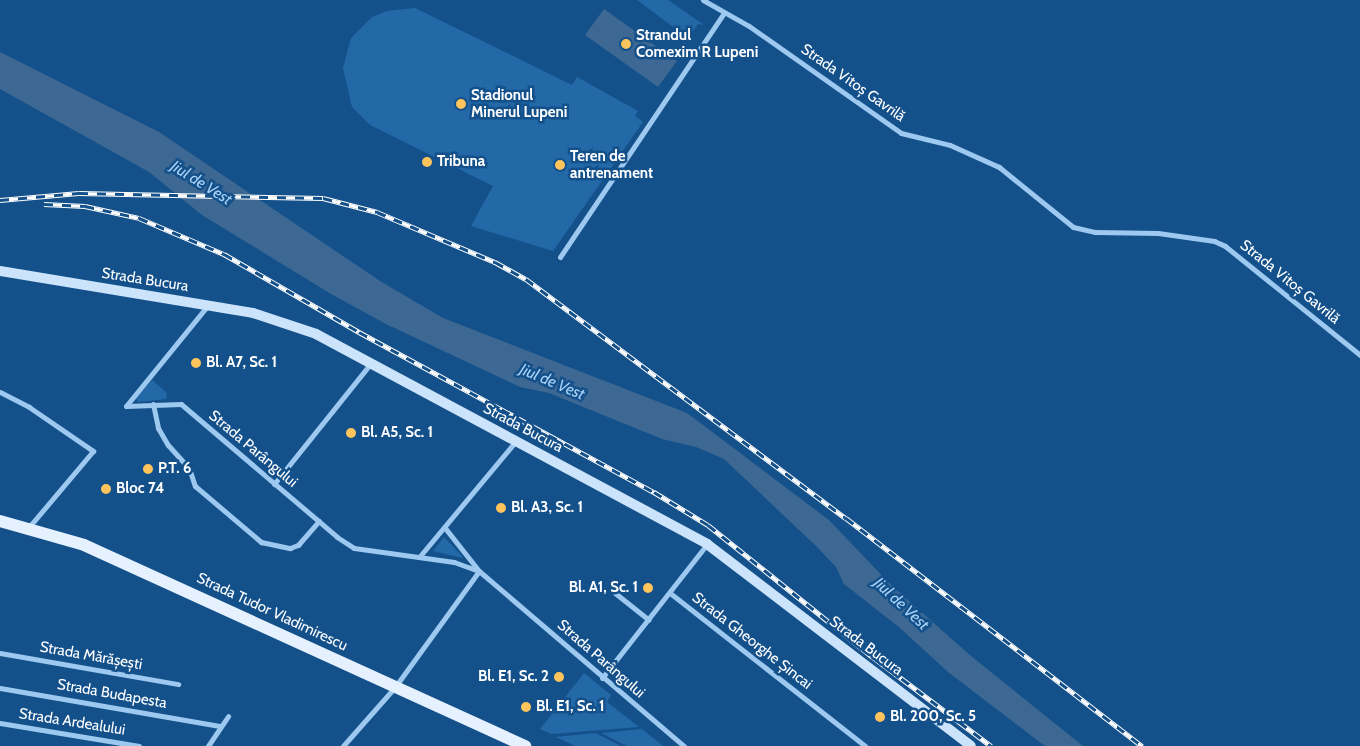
<!DOCTYPE html>
<html>
<head>
<meta charset="utf-8">
<style>
  body { margin:0 }
  #map { position:relative; width:1360px; height:746px; overflow:hidden; background:#14518b; font-family:Cabin,sans-serif }
  div>[style] { position:absolute }
  .green>* { inset:0; background:#2369a8 }
  .water>* { inset:0; background:#3c6893 }
  .street>* { height:5px; margin:-2.5px; padding:0 2.5px; transform-origin:2.5px; border-radius:2.5px; background:#9dc8f0 }
  .secondary>* { height:10px; margin:-5px; padding:0 5px; transform-origin:5px; border-radius:5px; background:#cbe3fb }
  .primary>* { height:12px; margin:-6px; padding:0 6px; transform-origin:6px; border-radius:6px; background:#e6f1ff }
  .rail>* { height:5px; margin-top:-2.5px; transform-origin:0; background:repeating-linear-gradient(90deg,#14518b 0 9px,#fff 0 18px); box-sizing:border-box; border-block:1px solid #fff }
  .dots>* { width:14px; height:14px; translate:-50% -50%; box-sizing:border-box; border:2px solid #14518b; border-radius:50% }
  span { translate:-50% -50%; white-space:nowrap; text-align:center; line-height:1.15; -webkit-text-stroke:5px #14518b; paint-order:stroke }
  .poi-label { font-size:15px; color:#fff; font-weight:700 }
  .left { translate:0 -50%; text-align:left }
  .right { translate:-100% -50%; text-align:right }
  .street-label { font-size:15px; color:#fff }
  .water-label { font-size:16px; color:#a8d2f7; font-style:italic }
</style>
</head>
<body>
<div id="map">
  <div class="green">
    <div style="clip-path:polygon(637px 0,668px 0,704px 25px,698px 24px,688px 38px)"></div>
    <div style="clip-path:polygon(415px 8px,572px 85px,577px 77px,638px 111px,635px 116px,643px 122px,553px 251px,471px 226px,493px 186px,370px 125px,352px 107px,343px 68px,351px 38px,372px 17px,387px 11px)"></div>
    <div style="clip-path:polygon(152px 380px,167px 393px,166px 399px,138px 402px,136px 398px)"></div>
    <div style="clip-path:polygon(444px 537px,462px 556px,462px 558px,433px 551px)"></div>
    <div style="clip-path:polygon(584px 673px,611px 695px,607px 702px,639px 727px,551px 734px,540px 729px)"></div>
    <div style="clip-path:polygon(642px 729px,663px 746px,627px 746px,601px 733px)"></div>
    <div style="clip-path:polygon(595px 733px,621px 746px,575px 746px,556px 737px)"></div>
  </div>
  <div class="water">
    <div style="clip-path:polygon(604px 9px,677px 61px,658px 87px,585px 35px)"></div>
    <div style="clip-path:polygon(0 52px,159px 132px,380px 281px,443px 318px,687px 413px,829px 520px,892px 586px,971px 656px,1083px 746px,1045px 746px,948px 672px,900px 628px,844px 584px,836px 567px,817px 547px,724px 459px,696px 447px,662px 439px,549px 393px,520px 387px,386px 324px,331px 294px,202px 215px,149px 172px,0 89px)"></div>
  </div>
  <div class="street">
    <div style="left:703px;top:0;width:53px;rotate:29.5deg"></div>
    <div style="left:749px;top:26px;width:186px;rotate:35.1deg"></div>
    <div style="left:901px;top:133px;width:50px;rotate:13.8deg"></div>
    <div style="left:950px;top:145px;width:54px;rotate:24.2deg"></div>
    <div style="left:999px;top:167px;width:95px;rotate:39deg"></div>
    <div style="left:1073px;top:227px;width:23px;rotate:13deg"></div>
    <div style="left:1095px;top:232px;width:63px;rotate:0.9deg"></div>
    <div style="left:1158px;top:233px;width:57px;rotate:8.1deg"></div>
    <div style="left:1214px;top:241px;width:12px;rotate:24deg"></div>
    <div style="left:1225px;top:246px;width:174px;rotate:38.9deg"></div>
    <div style="left:560px;top:257px;width:294px;rotate:-56.1deg"></div>
    <div style="left:0;top:392px;width:33px;rotate:27deg"></div>
    <div style="left:29px;top:407px;width:78px;rotate:34.5deg"></div>
    <div style="left:93px;top:451px;width:99px;rotate:130.1deg"></div>
    <div style="left:153px;top:404px;width:25px;rotate:78deg"></div>
    <div style="left:158px;top:428px;width:20px;rotate:60deg"></div>
    <div style="left:168px;top:445px;width:31px;rotate:48deg"></div>
    <div style="left:189px;top:468px;width:19px;rotate:72deg"></div>
    <div style="left:195px;top:486px;width:87px;rotate:40.3deg"></div>
    <div style="left:261px;top:542px;width:30px;rotate:12deg"></div>
    <div style="left:290px;top:548px;width:9px;rotate:-21deg"></div>
    <div style="left:298px;top:545px;width:32px;rotate:-49deg"></div>
    <div style="left:126px;top:406px;width:55px;rotate:-2.1deg"></div>
    <div style="left:181px;top:404px;width:205px;rotate:40.4deg"></div>
    <div style="left:337px;top:537px;width:20px;rotate:33deg"></div>
    <div style="left:354px;top:548px;width:101px;rotate:8deg"></div>
    <div style="left:454px;top:562px;width:27px;rotate:20deg"></div>
    <div style="left:479px;top:571px;width:270px;rotate:40.5deg"></div>
    <div style="left:126px;top:406px;width:130px;rotate:-50.9deg"></div>
    <div style="left:274px;top:484px;width:154px;rotate:-51.3deg"></div>
    <div style="left:420px;top:556px;width:148px;rotate:-50.2deg"></div>
    <div style="left:615px;top:593px;width:43px;rotate:38.5deg"></div>
    <div style="left:670px;top:593px;width:248px;rotate:38.1deg"></div>
    <div style="left:0;top:653px;width:181px;rotate:9.9deg"></div>
    <div style="left:602px;top:678px;width:170px;rotate:-51.9deg"></div>
    <div style="left:0;top:688px;width:223px;rotate:9.8deg"></div>
    <div style="left:0;top:723px;width:141px;rotate:9.4deg"></div>
    <div style="left:208px;top:746px;width:36px;rotate:-56deg"></div>
    <div style="left:343px;top:746px;width:79px;rotate:-48.6deg"></div>
    <div style="left:395px;top:687px;width:143px;rotate:-54.1deg"></div>
    <div style="left:479px;top:571px;width:55px;rotate:-128.3deg"></div>
  </div>
  <div class="secondary">
    <div style="left:0;top:271px;width:256px;rotate:9.4deg"></div>
    <div style="left:253px;top:313px;width:66px;rotate:18.4deg"></div>
    <div style="left:316px;top:334px;width:444px;rotate:28.2deg"></div>
    <div style="left:707px;top:544px;width:332px;rotate:37.4deg"></div>
  </div>
  <div class="primary">
    <div style="left:0;top:521px;width:87px;rotate:15.9deg"></div>
    <div style="left:84px;top:545px;width:485px;rotate:24.5deg"></div>
  </div>
  <div class="rail">
    <div style="left:0;top:200px;width:79px;rotate:-5.1deg"></div>
    <div style="left:79px;top:193px;width:244px;rotate:1.2deg"></div>
    <div style="left:323px;top:198px;width:56px;rotate:14.5deg"></div>
    <div style="left:377px;top:212px;width:128px;rotate:23deg"></div>
    <div style="left:495px;top:262px;width:35px;rotate:29deg"></div>
    <div style="left:526px;top:279px;width:399px;rotate:36.8deg"></div>
    <div style="left:846px;top:518px;width:374px;rotate:37.6deg"></div>
    <div style="left:44px;top:204px;width:41px;rotate:2.8deg"></div>
    <div style="left:85px;top:206px;width:55px;rotate:12.5deg"></div>
    <div style="left:139px;top:218px;width:92px;rotate:23deg"></div>
    <div style="left:224px;top:254px;width:156px;rotate:30deg"></div>
    <div style="left:359px;top:332px;width:336px;rotate:28.5deg"></div>
    <div style="left:654px;top:492px;width:63px;rotate:31.4deg"></div>
    <div style="left:708px;top:525px;width:211px;rotate:38.7deg"></div>
    <div style="left:873px;top:657px;width:148px;rotate:37deg"></div>
  </div>
  <div class="dots">
    <div style="left:626px;top:44px;background:#ffc45c"></div>
    <div style="left:461px;top:104px;background:#ffc45c"></div>
    <div style="left:427px;top:162px;background:#ffc45c"></div>
    <div style="left:560px;top:165px;background:#ffc45c"></div>
    <div style="left:196px;top:363px;background:#ffc45c"></div>
    <div style="left:351px;top:433px;background:#ffc45c"></div>
    <div style="left:148px;top:469px;background:#ffc45c"></div>
    <div style="left:106px;top:489px;background:#ffc45c"></div>
    <div style="left:501px;top:508px;background:#ffc45c"></div>
    <div style="left:648px;top:588px;background:#ffc45c"></div>
    <div style="left:559px;top:677px;background:#ffc45c"></div>
    <div style="left:526px;top:707px;background:#ffc45c"></div>
    <div style="left:880px;top:717px;background:#ffc45c"></div>
  </div>
  <div class="poi-label">
    <span class="left" style="left:636px;top:44px">Strandul<br>Comexim R Lupeni</span>
    <span class="left" style="left:471px;top:104px">Stadionul<br>Minerul Lupeni</span>
    <span class="left" style="left:570px;top:165px">Teren de<br>antrenament</span>
    <span class="left" style="left:437px;top:162px">Tribuna</span>
    <span class="left" style="left:206px;top:363px">Bl. A7, Sc. 1</span>
    <span class="left" style="left:361px;top:433px">Bl. A5, Sc. 1</span>
    <span class="left" style="left:158px;top:469px">P.T. 6</span>
    <span class="left" style="left:116px;top:489px">Bloc 74</span>
    <span class="left" style="left:511px;top:508px">Bl. A3, Sc. 1</span>
    <span class="right" style="left:638px;top:588px">Bl. A1, Sc. 1</span>
    <span class="right" style="left:549px;top:677px">Bl. E1, Sc. 2</span>
    <span class="left" style="left:536px;top:707px">Bl. E1, Sc. 1</span>
    <span class="left" style="left:890px;top:717px">Bl. 200, Sc. 5</span>
  </div>
  <div class="street-label">
    <span style="left:853px;top:83px;rotate:35deg">Strada Vitoș Gavrilă</span>
    <span style="left:145px;top:280px;rotate:9deg">Strada Bucura</span>
    <span style="left:1290px;top:282px;rotate:39deg">Strada Vitoș Gavrilă</span>
    <span style="left:523px;top:428px;rotate:28deg">Strada Bucura</span>
    <span style="left:253px;top:449px;rotate:40deg">Strada Parângului</span>
    <span style="left:272px;top:612px;rotate:25deg">Strada Tudor Vladimirescu</span>
    <span style="left:752px;top:641px;rotate:38deg">Strada Gheorghe Șincai</span>
    <span style="left:866px;top:646px;rotate:37deg">Strada Bucura</span>
    <span style="left:91px;top:656px;rotate:10deg">Strada Mărășești</span>
    <span style="left:601px;top:659px;rotate:41deg">Strada Parângului</span>
    <span style="left:112px;top:694px;rotate:10deg">Strada Budapesta</span>
    <span style="left:72px;top:722px;rotate:9deg">Strada Ardealului</span>
  </div>
  <div class="water-label">
    <span style="left:201px;top:183px;rotate:32deg">Jiul de Vest</span>
    <span style="left:552px;top:382px;rotate:23deg">Jiul de Vest</span>
    <span style="left:901px;top:604px;rotate:43deg">Jiul de Vest</span>
  </div>
</div>
</body>
</html>
